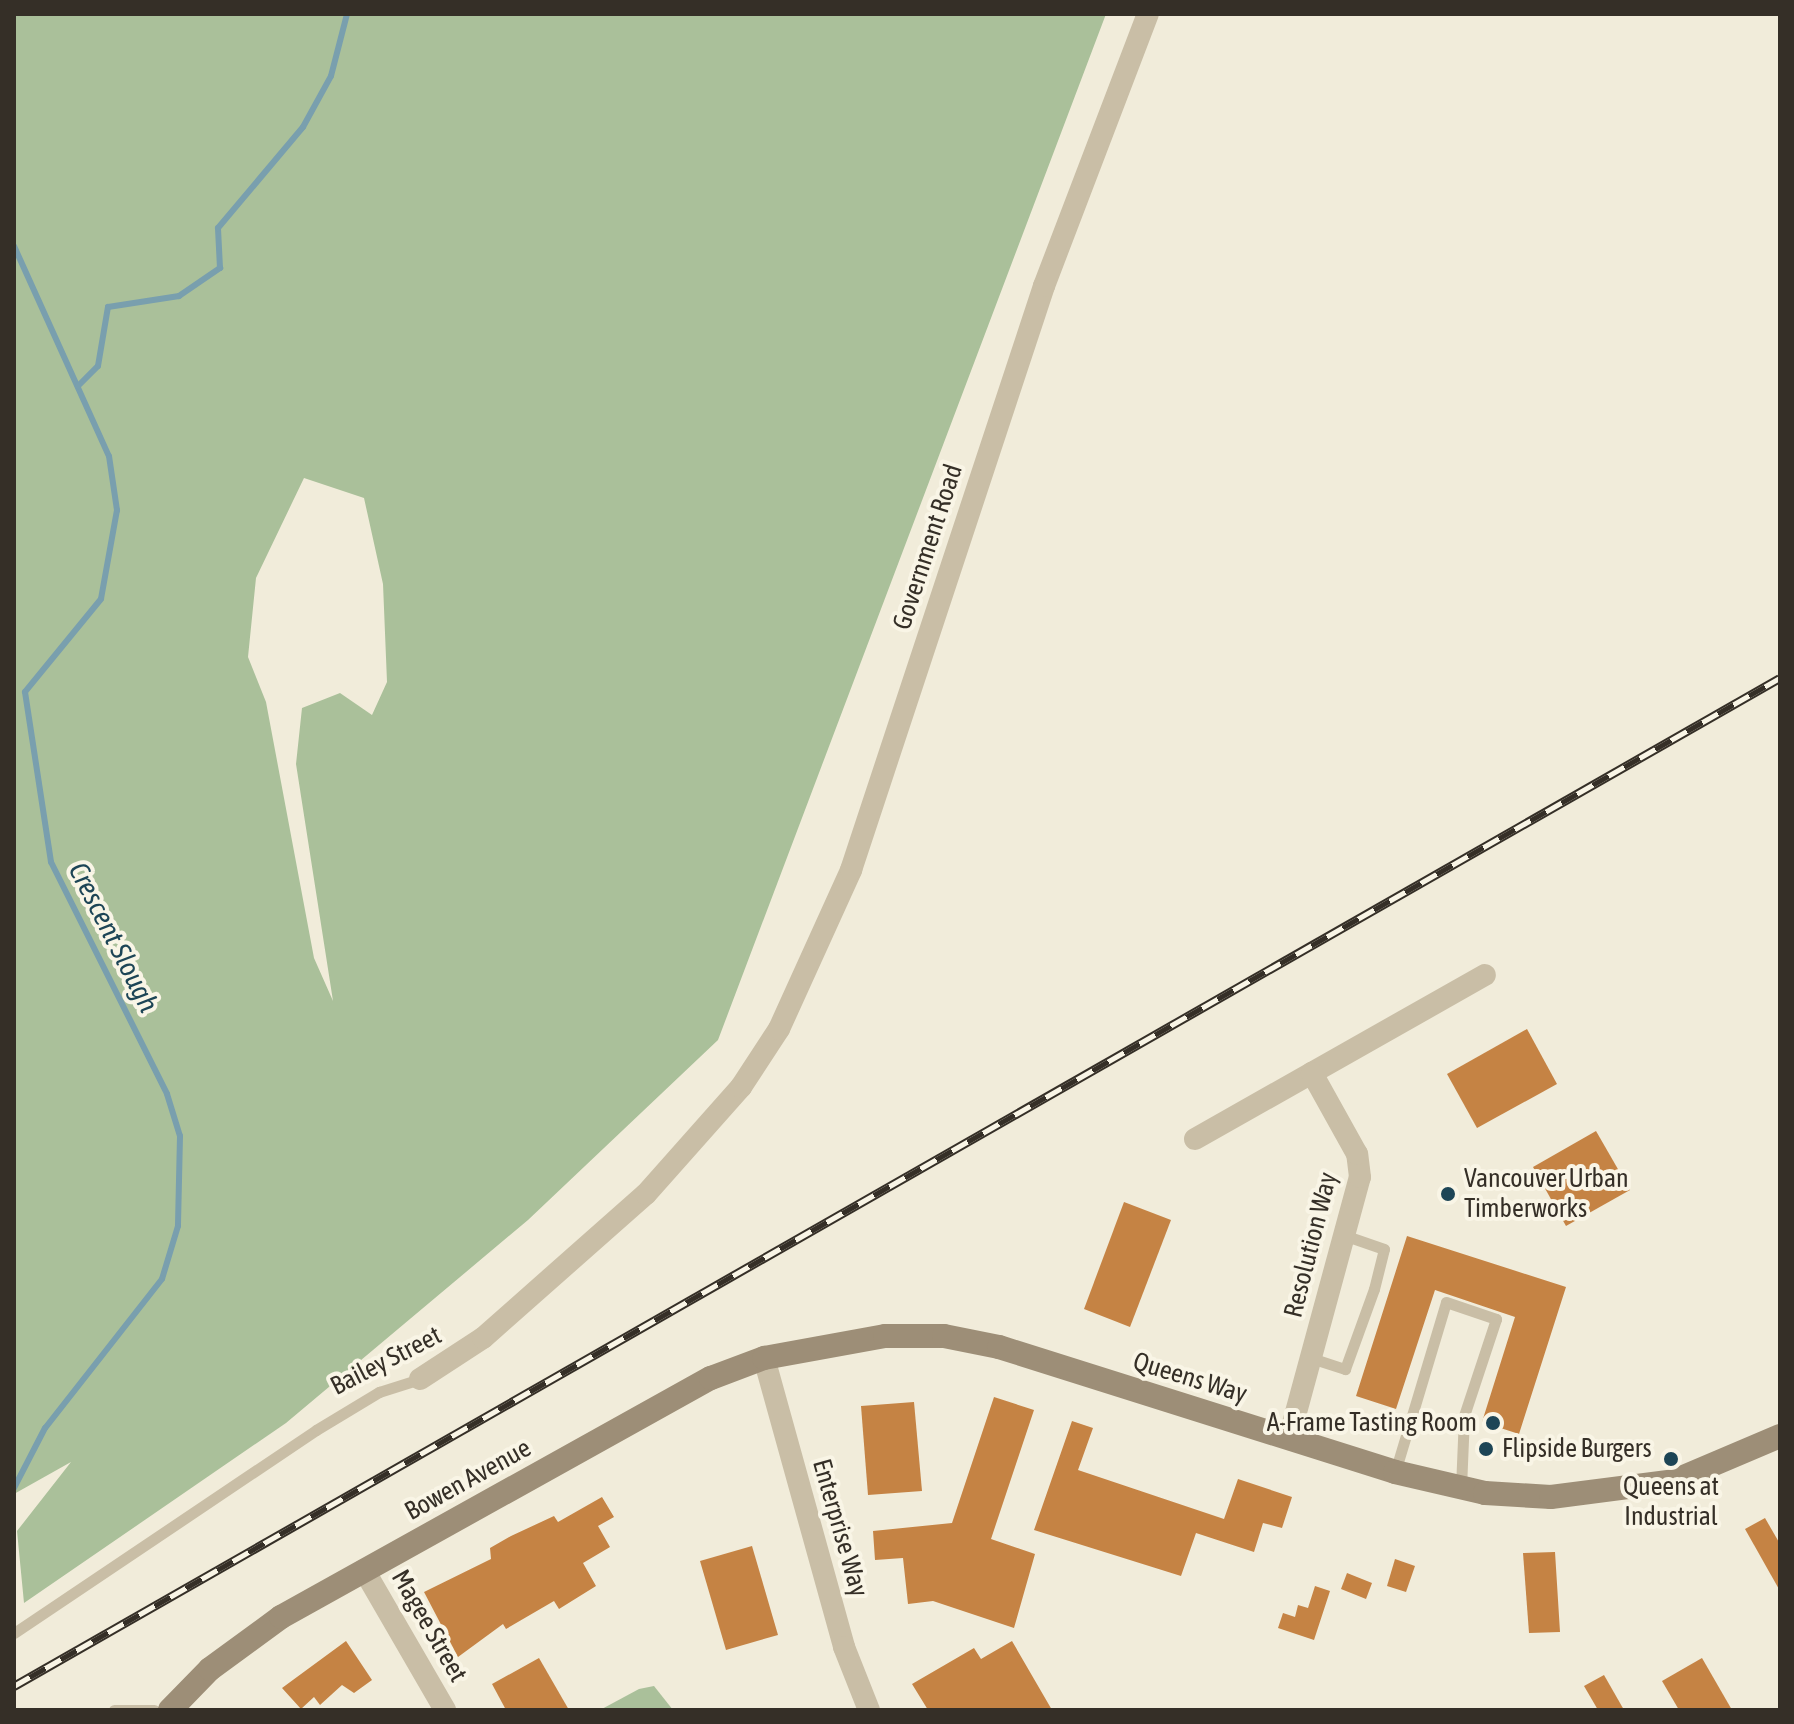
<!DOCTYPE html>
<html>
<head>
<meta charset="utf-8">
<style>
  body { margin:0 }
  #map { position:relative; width:1794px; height:1724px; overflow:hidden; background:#f1ecda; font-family:"Asap Condensed",sans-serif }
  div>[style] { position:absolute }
  .green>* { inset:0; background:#aac09a }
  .stream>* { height:6px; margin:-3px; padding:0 3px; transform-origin:3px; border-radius:3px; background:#799fae }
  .building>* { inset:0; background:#c58344 }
  .lane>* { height:11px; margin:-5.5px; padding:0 5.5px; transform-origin:5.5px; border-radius:5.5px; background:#c9bea6 }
  .street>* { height:22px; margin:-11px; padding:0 11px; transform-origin:11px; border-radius:11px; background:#c9bea6 }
  .secondary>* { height:24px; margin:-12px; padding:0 12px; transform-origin:12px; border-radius:12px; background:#9d8e77 }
  .rail>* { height:9px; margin-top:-4.5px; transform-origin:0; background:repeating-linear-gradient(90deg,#f9f5e6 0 18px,#352f27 0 36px); box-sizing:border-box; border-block:2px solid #352f27 }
  .dots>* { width:22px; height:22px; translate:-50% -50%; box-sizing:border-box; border:4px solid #f9f5e6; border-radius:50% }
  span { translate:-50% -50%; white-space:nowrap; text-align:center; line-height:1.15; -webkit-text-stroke:8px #f9f5e6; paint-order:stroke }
  .street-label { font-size:26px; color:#352f27 }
  .poi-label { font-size:26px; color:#352f27 }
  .left { translate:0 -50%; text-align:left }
  .right { translate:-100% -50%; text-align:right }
  .water-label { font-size:28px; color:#1d4556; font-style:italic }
  .frame { position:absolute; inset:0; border:16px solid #352f27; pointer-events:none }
</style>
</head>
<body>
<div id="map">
  <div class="green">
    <div style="clip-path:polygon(evenodd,14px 14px,1106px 14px,718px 1040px,528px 1220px,286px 1423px,24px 1603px,17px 1531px,71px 1462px,14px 1494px,14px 14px,304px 478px,364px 498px,383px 584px,387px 682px,372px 715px,340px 693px,302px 708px,296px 764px,333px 1001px,314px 958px,266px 702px,248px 657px,256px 578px,304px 478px)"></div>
    <div style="clip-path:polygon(654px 1686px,673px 1710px,600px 1710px,639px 1689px)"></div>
  </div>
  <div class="stream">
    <div style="left:14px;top:246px;width:230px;rotate:65.7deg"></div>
    <div style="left:109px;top:456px;width:55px;rotate:81.6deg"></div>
    <div style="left:117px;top:510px;width:90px;rotate:100.2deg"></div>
    <div style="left:101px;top:599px;width:120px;rotate:129.3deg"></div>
    <div style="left:25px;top:692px;width:172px;rotate:81.3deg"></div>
    <div style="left:51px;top:862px;width:259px;rotate:63.4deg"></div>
    <div style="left:167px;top:1094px;width:44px;rotate:72.8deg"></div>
    <div style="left:180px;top:1136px;width:90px;rotate:91.3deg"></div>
    <div style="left:178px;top:1226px;width:55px;rotate:106.8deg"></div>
    <div style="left:162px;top:1279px;width:189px;rotate:128.1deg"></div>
    <div style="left:45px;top:1428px;width:68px;rotate:117.3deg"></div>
    <div style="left:78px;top:386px;width:28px;rotate:-45deg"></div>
    <div style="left:98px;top:366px;width:60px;rotate:-80.4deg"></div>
    <div style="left:108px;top:307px;width:72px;rotate:-8.8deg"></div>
    <div style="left:179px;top:296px;width:50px;rotate:-34.3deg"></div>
    <div style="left:220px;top:268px;width:40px;rotate:-92.9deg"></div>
    <div style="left:218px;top:228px;width:132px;rotate:-49.9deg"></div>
    <div style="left:303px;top:127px;width:58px;rotate:-61.2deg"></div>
    <div style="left:331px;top:76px;width:64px;rotate:-75.5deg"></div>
  </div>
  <div class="building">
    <div style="clip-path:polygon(1527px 1029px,1557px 1084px,1477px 1128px,1447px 1074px)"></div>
    <div style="clip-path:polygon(1596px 1131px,1630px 1190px,1566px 1226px,1533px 1167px)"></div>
    <div style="clip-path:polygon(1124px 1202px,1171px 1220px,1130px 1327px,1084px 1309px)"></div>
    <div style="clip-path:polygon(1407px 1236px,1566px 1287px,1519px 1434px,1482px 1422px,1515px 1317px,1435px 1290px,1396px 1409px,1356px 1396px)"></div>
    <div style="clip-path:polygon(994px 1397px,1034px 1410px,991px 1539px,1035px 1554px,1014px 1628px,933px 1601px,908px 1604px,903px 1558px,875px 1560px,873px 1531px,952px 1523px)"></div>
    <div style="clip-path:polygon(914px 1402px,922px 1491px,868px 1495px,861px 1406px)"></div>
    <div style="clip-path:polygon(1072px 1421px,1093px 1428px,1078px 1470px,1224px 1519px,1238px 1479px,1292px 1497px,1282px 1528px,1263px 1523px,1254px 1552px,1196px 1533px,1181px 1576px,1034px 1530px)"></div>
    <div style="clip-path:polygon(602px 1497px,614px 1517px,598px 1526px,610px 1547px,583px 1563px,596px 1586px,559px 1609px,554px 1601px,506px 1629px,503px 1624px,458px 1657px,424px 1592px,491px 1559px,490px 1548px,511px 1536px,554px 1516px,558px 1522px)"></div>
    <div style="clip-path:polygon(1765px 1518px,1780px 1544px,1780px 1591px,1745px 1529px)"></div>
    <div style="clip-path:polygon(752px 1546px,778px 1635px,726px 1650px,700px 1561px)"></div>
    <div style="clip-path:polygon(1555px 1552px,1560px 1632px,1529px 1633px,1523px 1553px)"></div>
    <div style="clip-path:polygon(1395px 1559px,1415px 1566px,1406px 1592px,1387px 1586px)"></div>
    <div style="clip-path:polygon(1347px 1573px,1372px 1583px,1366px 1599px,1341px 1589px)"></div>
    <div style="clip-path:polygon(1315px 1586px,1330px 1591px,1314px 1640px,1278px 1628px,1283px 1613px,1295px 1617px,1298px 1605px,1308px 1608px)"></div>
    <div style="clip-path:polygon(346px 1641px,372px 1680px,354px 1693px,342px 1685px,320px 1705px,314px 1697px,301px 1709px,282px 1688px)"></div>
    <div style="clip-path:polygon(1012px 1641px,1052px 1710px,928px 1710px,912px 1684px,974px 1648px,981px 1659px)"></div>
    <div style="clip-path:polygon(539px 1658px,569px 1710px,506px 1710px,492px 1684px)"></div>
    <div style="clip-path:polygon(1702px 1658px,1732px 1710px,1679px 1710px,1662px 1681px)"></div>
    <div style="clip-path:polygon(1604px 1675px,1624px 1710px,1598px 1710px,1584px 1686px)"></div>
  </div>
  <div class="lane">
    <div style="left:1311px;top:1358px;width:36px;rotate:18deg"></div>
    <div style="left:1345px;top:1369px;width:85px;rotate:-70.1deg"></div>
    <div style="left:1374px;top:1289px;width:41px;rotate:-76deg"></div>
    <div style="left:1384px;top:1249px;width:39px;rotate:-161deg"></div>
    <div style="left:1395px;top:1472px;width:177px;rotate:-73.3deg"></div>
    <div style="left:1446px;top:1302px;width:53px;rotate:18.8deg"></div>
    <div style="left:1496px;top:1319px;width:102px;rotate:108.3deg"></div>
    <div style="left:1464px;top:1416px;width:73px;rotate:92.4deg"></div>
    <div style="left:14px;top:1633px;width:364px;rotate:-33.9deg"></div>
    <div style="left:316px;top:1430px;width:74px;rotate:-31.1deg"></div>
    <div style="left:379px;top:1392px;width:43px;rotate:-17.6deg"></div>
    <div style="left:114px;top:1710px;width:40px"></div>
  </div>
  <div class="street">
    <div style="left:1195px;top:1139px;width:333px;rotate:-29.5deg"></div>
    <div style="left:764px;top:1358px;width:300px;rotate:74.5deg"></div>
    <div style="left:844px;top:1647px;width:68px;rotate:68.4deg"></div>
    <div style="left:420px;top:1379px;width:75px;rotate:-33.1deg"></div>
    <div style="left:483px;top:1338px;width:217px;rotate:-41.5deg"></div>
    <div style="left:646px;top:1194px;width:143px;rotate:-48.4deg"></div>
    <div style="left:741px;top:1087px;width:69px;rotate:-56.8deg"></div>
    <div style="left:779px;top:1029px;width:175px;rotate:-65.6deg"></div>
    <div style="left:851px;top:870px;width:615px;rotate:-71.71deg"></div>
    <div style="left:1044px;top:286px;width:291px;rotate:-69.1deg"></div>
    <div style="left:1289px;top:1438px;width:270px;rotate:-74.8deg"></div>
    <div style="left:1360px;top:1177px;width:23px;rotate:-97deg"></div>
    <div style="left:1357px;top:1154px;width:93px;rotate:-119.1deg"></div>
    <div style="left:364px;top:1570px;width:162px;rotate:59.9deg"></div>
  </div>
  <div class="secondary">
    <div style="left:170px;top:1710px;width:57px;rotate:-45.7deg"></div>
    <div style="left:210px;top:1669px;width:88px;rotate:-36.2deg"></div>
    <div style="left:281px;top:1617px;width:492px;rotate:-29.1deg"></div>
    <div style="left:711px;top:1378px;width:57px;rotate:-20.7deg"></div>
    <div style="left:764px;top:1358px;width:123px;rotate:-10.3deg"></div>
    <div style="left:885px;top:1336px;width:59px"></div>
    <div style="left:944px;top:1336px;width:56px;rotate:11.3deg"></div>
    <div style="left:999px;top:1347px;width:415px;rotate:17.5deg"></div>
    <div style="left:1395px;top:1472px;width:92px;rotate:13.1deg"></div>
    <div style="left:1485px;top:1493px;width:66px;rotate:3.5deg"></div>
    <div style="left:1551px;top:1497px;width:124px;rotate:-7.4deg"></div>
    <div style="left:1674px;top:1481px;width:115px;rotate:-23deg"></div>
  </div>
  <div class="rail">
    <div style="left:14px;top:1686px;width:2033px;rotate:-29.72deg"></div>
  </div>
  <div class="dots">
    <div style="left:1448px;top:1194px;background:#1d4556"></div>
    <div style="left:1493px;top:1423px;background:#1d4556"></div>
    <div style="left:1486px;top:1449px;background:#1d4556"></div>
    <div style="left:1671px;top:1459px;background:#1d4556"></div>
  </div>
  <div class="street-label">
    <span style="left:928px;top:547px;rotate:-72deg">Government Road</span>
    <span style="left:1311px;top:1245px;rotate:-76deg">Resolution Way</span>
    <span style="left:386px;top:1361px;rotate:-27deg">Bailey Street</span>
    <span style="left:1190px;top:1378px;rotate:17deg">Queens Way</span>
    <span style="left:468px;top:1480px;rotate:-29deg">Bowen Avenue</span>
    <span style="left:840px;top:1528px;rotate:74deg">Enterprise Way</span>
    <span style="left:429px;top:1626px;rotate:60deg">Magee Street</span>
  </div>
  <div class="poi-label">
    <span class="left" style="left:1464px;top:1194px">Vancouver Urban<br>Timberworks</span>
    <span class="right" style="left:1477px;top:1423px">A-Frame Tasting Room</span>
    <span class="left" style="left:1502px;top:1449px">Flipside Burgers</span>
    <span style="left:1671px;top:1502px">Queens at<br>Industrial</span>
  </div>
  <div class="water-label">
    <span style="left:114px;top:937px;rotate:63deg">Crescent Slough</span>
  </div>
  <div class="frame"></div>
</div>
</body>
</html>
